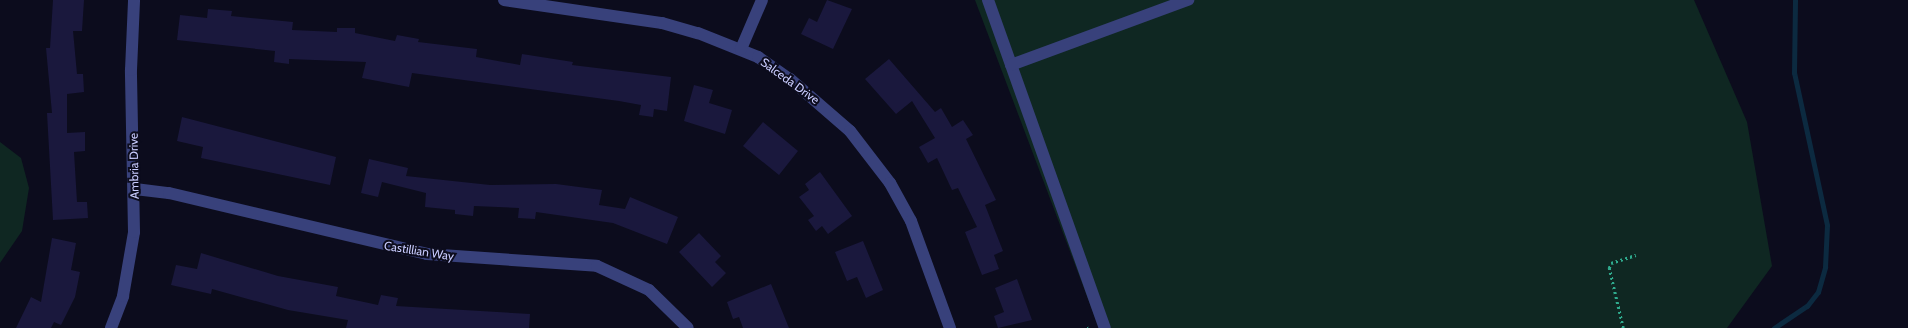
<!DOCTYPE html>
<html>
<head>
<meta charset="utf-8">
<style>
  body { margin:0 }
  #map { position:relative; width:1908px; height:328px; overflow:hidden; background:#0c0c1d; font-family:Cabin,sans-serif }
  div>[style] { position:absolute }
  .green>* { inset:0; background:#0f2722 }
  .stream>* { height:5px; margin:-2.5px; padding:0 2.5px; transform-origin:2.5px; border-radius:2.5px; background:#0c2a40 }
  .building>* { inset:0; background:#1a183d }
  .path>* { height:2.5px; margin-top:-1.25px; transform-origin:0; background:repeating-linear-gradient(90deg,#2fab8e 0 2px,transparent 0 5px) }
  .minor>* { height:12px; margin:-6px; padding:0 6px; transform-origin:6px; border-radius:6px; background:#38417b }
  span { translate:-50% -50%; white-space:nowrap; text-align:center; line-height:1.15; -webkit-text-stroke:4px #0c0c1d; paint-order:stroke }
  .street-label { font-size:12px; color:#c9ccfe }
</style>
</head>
<body>
<div id="map">
  <div class="green">
    <div style="clip-path:polygon(975px 0,1694px 0,1747px 122px,1772px 266px,1727px 328px,1099px 328px)"></div>
    <div style="clip-path:polygon(0 142px,21px 158px,29px 188px,22px 231px,0 263px)"></div>
  </div>
  <div class="stream">
    <div style="left:1774px;top:328px;width:40px;rotate:-34deg"></div>
    <div style="left:1807px;top:306px;width:18px;rotate:-52deg"></div>
    <div style="left:1818px;top:292px;width:26px;rotate:-74deg"></div>
    <div style="left:1825px;top:267px;width:42px;rotate:-87.3deg"></div>
    <div style="left:1827px;top:225px;width:156px;rotate:-102.2deg"></div>
    <div style="left:1794px;top:73px;width:73px;rotate:-89.2deg"></div>
  </div>
  <div class="building">
    <div style="clip-path:polygon(53px 0,84px 0,82px 31px,73px 31px,77px 74px,83px 74px,84px 92px,67px 94px,67px 133px,85px 132px,85px 151px,74px 152px,77px 202px,87px 202px,88px 218px,53px 220px,47px 113px,52px 113px,46px 48px,50px 48px)"></div>
    <div style="clip-path:polygon(827px 0,852px 9px,833px 49px,801px 34px,809px 18px,817px 22px)"></div>
    <div style="clip-path:polygon(208px 9px,232px 11px,231px 16px,293px 22px,292px 30px,337px 32px,337px 28px,355px 28px,355px 33px,395px 41px,397px 35px,419px 39px,418px 42px,477px 49px,476px 57px,520px 65px,522px 54px,573px 62px,572px 65px,671px 77px,667px 111px,654px 109px,653px 117px,639px 115px,641px 105px,619px 101px,412px 73px,409px 87px,362px 78px,366px 62px,289px 59px,289px 64px,274px 62px,275px 51px,177px 40px,180px 15px,207px 18px)"></div>
    <div style="clip-path:polygon(889px 59px,935px 112px,941px 108px,952px 127px,963px 120px,973px 135px,966px 139px,996px 200px,985px 205px,1003px 251px,994px 255px,999px 269px,982px 275px,965px 232px,977px 227px,958px 188px,952px 190px,937px 158px,928px 163px,919px 147px,935px 138px,912px 101px,896px 114px,865px 79px)"></div>
    <div style="clip-path:polygon(694px 85px,713px 90px,709px 103px,732px 110px,725px 134px,684px 121px)"></div>
    <div style="clip-path:polygon(182px 117px,336px 157px,330px 185px,201px 158px,203px 147px,177px 141px)"></div>
    <div style="clip-path:polygon(763px 122px,798px 151px,779px 175px,743px 146px)"></div>
    <div style="clip-path:polygon(369px 159px,408px 168px,406px 176px,490px 185px,556px 184px,602px 190px,599px 205px,625px 209px,630px 197px,678px 217px,667px 244px,613px 223px,536px 212px,535px 219px,518px 218px,519px 208px,474px 206px,473px 216px,455px 214px,455px 210px,425px 207px,426px 193px,382px 182px,378px 197px,361px 193px)"></div>
    <div style="clip-path:polygon(820px 172px,852px 216px,828px 234px,822px 226px,816px 231px,808px 220px,814px 216px,799px 197px,809px 190px,805px 184px)"></div>
    <div style="clip-path:polygon(699px 233px,721px 256px,715px 262px,726px 273px,712px 287px,679px 252px)"></div>
    <div style="clip-path:polygon(52px 238px,76px 243px,71px 270px,80px 272px,75px 297px,61px 325px,54px 322px,51px 328px,16px 328px,31px 297px,41px 302px)"></div>
    <div style="clip-path:polygon(863px 241px,883px 290px,866px 298px,857px 277px,847px 281px,835px 252px)"></div>
    <div style="clip-path:polygon(201px 253px,278px 276px,338px 287px,336px 296px,378px 305px,381px 295px,398px 298px,396px 306px,530px 314px,529px 328px,346px 328px,348px 320px,288px 310px,212px 289px,211px 294px,171px 285px,176px 265px,197px 269px)"></div>
    <div style="clip-path:polygon(1017px 279px,1032px 320px,998px 328px,994px 316px,1004px 312px,995px 288px)"></div>
    <div style="clip-path:polygon(771px 284px,789px 328px,743px 328px,739px 317px,733px 319px,727px 302px)"></div>
  </div>
  <div class="path">
    <div style="left:1087px;top:327px;width:1px;rotate:45deg"></div>
    <div style="left:1623px;top:328px;width:62px;rotate:-103.1deg"></div>
    <div style="left:1609px;top:268px;width:5px;rotate:-68deg"></div>
    <div style="left:1611px;top:263px;width:26px;rotate:-18deg"></div>
  </div>
  <div class="minor">
    <div style="left:504px;top:0;width:160px;rotate:8.3deg"></div>
    <div style="left:662px;top:23px;width:37px;rotate:16deg"></div>
    <div style="left:698px;top:33px;width:65px;rotate:21.8deg"></div>
    <div style="left:758px;top:57px;width:39px;rotate:35deg"></div>
    <div style="left:790px;top:79px;width:79px;rotate:40.9deg"></div>
    <div style="left:850px;top:131px;width:66px;rotate:52.4deg"></div>
    <div style="left:890px;top:183px;width:43px;rotate:61.1deg"></div>
    <div style="left:911px;top:221px;width:114px;rotate:70deg"></div>
    <div style="left:988px;top:0;width:348px;rotate:70.4deg"></div>
    <div style="left:741px;top:49px;width:53px;rotate:-66.8deg"></div>
    <div style="left:1011px;top:65px;width:189px;rotate:-20.2deg"></div>
    <div style="left:135px;top:189px;width:34px;rotate:7deg"></div>
    <div style="left:169px;top:193px;width:265px;rotate:13.3deg"></div>
    <div style="left:427px;top:254px;width:170px;rotate:4deg"></div>
    <div style="left:597px;top:266px;width:57px;rotate:24.8deg"></div>
    <div style="left:649px;top:290px;width:54px;rotate:44.3deg"></div>
    <div style="left:111px;top:328px;width:34px;rotate:-69deg"></div>
    <div style="left:123px;top:296px;width:65px;rotate:-80.2deg"></div>
    <div style="left:134px;top:232px;width:162px;rotate:-91.1deg"></div>
    <div style="left:131px;top:70px;width:70px;rotate:-87.5deg"></div>
  </div>
  <div class="street-label">
    <span style="left:790px;top:81px;rotate:36deg">Salceda Drive</span>
    <span style="left:134px;top:166px;rotate:-91deg">Ambria Drive</span>
    <span style="left:419px;top:251px;rotate:9deg">Castillian Way</span>
  </div>
</div>
</body>
</html>
